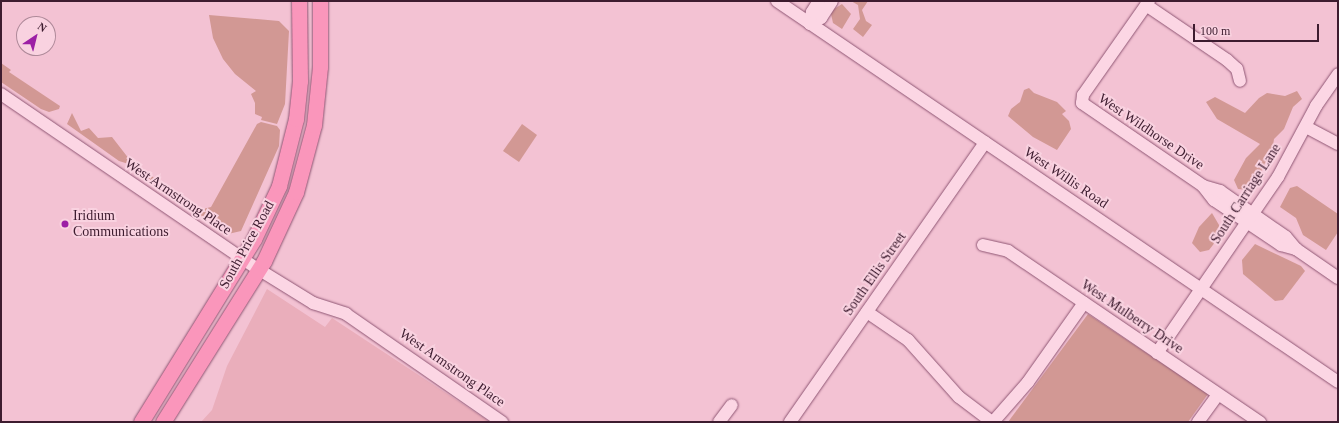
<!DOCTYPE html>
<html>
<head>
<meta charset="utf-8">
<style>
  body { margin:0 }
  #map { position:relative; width:1339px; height:423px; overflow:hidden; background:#f3c2d3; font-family:"Times New Roman",serif }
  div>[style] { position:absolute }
  .farmland>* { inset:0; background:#eaaebb }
  .green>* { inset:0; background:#d29894 }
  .roads { filter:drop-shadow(0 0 1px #8f5674) drop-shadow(0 0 1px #8f5674) }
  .minor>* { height:12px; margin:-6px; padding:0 6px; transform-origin:6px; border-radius:6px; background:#fcd6e4 }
  .major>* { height:15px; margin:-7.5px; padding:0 7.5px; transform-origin:7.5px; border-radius:7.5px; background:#fa96bb }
  .dots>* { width:11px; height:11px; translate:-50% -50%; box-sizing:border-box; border:2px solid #f9d2e0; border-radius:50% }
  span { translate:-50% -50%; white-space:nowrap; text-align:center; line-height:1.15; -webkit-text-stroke:4px #f9d2e0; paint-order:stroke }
  .street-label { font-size:14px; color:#3d1c2f }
  .poi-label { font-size:14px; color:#3d1c2f }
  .left { translate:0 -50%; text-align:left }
  .frame { position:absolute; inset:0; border:2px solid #3d1c2f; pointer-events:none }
  .north { position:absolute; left:16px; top:16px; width:40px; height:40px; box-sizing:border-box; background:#f9d2e0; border:1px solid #ae8999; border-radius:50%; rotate:35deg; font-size:11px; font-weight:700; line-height:16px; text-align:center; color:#3d1c2f }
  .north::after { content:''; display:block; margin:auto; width:14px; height:18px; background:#9c1fa5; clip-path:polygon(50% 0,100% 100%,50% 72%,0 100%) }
  .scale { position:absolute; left:1193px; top:24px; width:126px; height:18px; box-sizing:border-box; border:2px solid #3d1c2f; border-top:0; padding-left:5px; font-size:12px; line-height:14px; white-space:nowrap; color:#3d1c2f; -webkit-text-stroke:3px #f9d2e0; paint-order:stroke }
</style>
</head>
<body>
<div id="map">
  <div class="farmland">
    <div style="clip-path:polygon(267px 289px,325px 327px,332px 318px,490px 422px,201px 422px,212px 410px,227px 366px)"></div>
  </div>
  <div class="green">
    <div style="clip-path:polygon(851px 1px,868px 1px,862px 10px,866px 21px,872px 25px,863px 37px,853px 29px,860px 19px,858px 5px)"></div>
    <div style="clip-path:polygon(842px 4px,851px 14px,842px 29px,833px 23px,831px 14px,834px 9px)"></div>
    <div style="clip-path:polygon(209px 15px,279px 21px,289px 31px,285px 104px,277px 124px,261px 120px,262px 117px,255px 114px,255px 103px,251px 94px,256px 91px,235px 74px,223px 59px,213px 38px)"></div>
    <div style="clip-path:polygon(1px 63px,11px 70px,9px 72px,60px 106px,59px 109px,49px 112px,41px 109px,1px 82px)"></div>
    <div style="clip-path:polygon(1029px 88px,1034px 93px,1057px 102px,1066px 111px,1062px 114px,1069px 121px,1071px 129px,1057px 150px,1033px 137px,1008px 116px,1011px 109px,1020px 102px,1024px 90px)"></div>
    <div style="clip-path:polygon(1297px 91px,1302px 99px,1293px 107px,1284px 129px,1274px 139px,1272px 152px,1256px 181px,1249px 190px,1238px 189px,1234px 180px,1246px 158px,1260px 144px,1217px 119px,1206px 102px,1215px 97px,1245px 113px,1259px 98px,1267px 93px,1285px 96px)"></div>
    <div style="clip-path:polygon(72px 113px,81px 131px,89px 128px,98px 138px,112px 137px,133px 164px,132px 165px,119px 161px,67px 124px)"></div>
    <div style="clip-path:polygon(261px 122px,277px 126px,280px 130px,279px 146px,241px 231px,228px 234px,142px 175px,143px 170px,199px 210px,211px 207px,257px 124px)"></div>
    <div style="clip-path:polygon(522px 124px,537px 135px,519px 162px,503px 151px)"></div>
    <div style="clip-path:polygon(1297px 186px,1338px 214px,1338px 232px,1326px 250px,1303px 235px,1296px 218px,1280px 207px,1290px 188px)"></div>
    <div style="clip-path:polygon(1212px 213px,1219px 225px,1220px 236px,1209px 250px,1200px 252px,1192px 243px,1199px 227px)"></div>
    <div style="clip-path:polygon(1255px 244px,1301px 266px,1305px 271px,1283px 300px,1275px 301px,1243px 274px,1242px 260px)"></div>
    <div style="clip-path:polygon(1088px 314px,1208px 394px,1188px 422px,1008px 422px)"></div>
  </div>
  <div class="roads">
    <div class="minor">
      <div style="left:777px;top:1px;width:678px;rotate:34.18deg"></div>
      <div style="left:1149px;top:1px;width:115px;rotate:125.1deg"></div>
      <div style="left:1083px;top:95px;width:8px;rotate:97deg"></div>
      <div style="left:1082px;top:103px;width:147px;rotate:34.4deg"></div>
      <div style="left:1203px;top:186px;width:18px;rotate:52deg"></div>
      <div style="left:1214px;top:200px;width:81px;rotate:33.9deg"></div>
      <div style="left:1281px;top:245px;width:16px;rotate:15deg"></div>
      <div style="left:1296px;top:249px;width:51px;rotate:34.6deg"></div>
      <div style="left:1146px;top:5px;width:98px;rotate:34.2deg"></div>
      <div style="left:1227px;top:60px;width:13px;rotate:42deg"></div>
      <div style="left:1237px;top:69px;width:12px;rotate:76deg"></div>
      <div style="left:810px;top:24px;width:13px;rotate:-29deg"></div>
      <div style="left:821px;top:18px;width:20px;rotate:-57deg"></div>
      <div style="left:810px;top:24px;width:12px;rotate:-81deg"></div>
      <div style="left:812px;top:12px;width:13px;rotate:-58deg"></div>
      <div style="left:1px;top:94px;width:311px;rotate:34.3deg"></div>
      <div style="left:258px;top:269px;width:65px;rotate:31.7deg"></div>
      <div style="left:313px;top:303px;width:35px;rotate:18deg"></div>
      <div style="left:346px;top:314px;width:190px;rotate:34.7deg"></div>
      <div style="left:1306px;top:127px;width:36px;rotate:28deg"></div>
      <div style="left:1203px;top:186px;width:18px;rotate:16deg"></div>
      <div style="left:1220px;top:191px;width:80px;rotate:34.9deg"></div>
      <div style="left:1286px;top:237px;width:16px;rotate:50deg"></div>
      <div style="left:983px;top:245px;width:26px;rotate:13deg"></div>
      <div style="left:1008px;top:251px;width:305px;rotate:34.2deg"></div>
      <div style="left:867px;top:312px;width:50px;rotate:34.3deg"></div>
      <div style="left:908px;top:340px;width:76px;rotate:48.2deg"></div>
      <div style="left:959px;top:397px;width:41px;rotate:37.1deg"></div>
      <div style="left:1157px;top:353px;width:214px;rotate:-55.5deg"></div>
      <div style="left:1278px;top:177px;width:81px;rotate:-61.8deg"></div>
      <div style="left:1316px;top:106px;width:39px;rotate:-55deg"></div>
      <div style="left:719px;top:422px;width:21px;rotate:-53deg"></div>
      <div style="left:790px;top:422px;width:341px;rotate:-55.1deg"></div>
      <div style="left:993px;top:422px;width:53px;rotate:-48.8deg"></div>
      <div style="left:1028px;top:382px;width:97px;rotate:-54.7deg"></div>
      <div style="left:1198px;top:422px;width:34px;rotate:-54deg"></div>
    </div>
    <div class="major">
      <div style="left:141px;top:422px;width:215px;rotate:-58.3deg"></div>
      <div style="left:254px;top:239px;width:59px;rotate:-64.7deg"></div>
      <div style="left:279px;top:186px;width:69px;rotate:-75.8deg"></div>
      <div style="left:296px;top:119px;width:38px;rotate:-84deg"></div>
      <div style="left:300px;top:81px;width:80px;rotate:-90.7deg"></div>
      <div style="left:163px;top:422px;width:190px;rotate:-57.9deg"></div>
      <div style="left:264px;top:261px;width:76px;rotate:-65.1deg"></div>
      <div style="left:296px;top:192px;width:69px;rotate:-75deg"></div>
      <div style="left:314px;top:125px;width:58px;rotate:-84.1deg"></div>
      <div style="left:320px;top:67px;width:66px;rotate:-90deg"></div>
    </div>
  </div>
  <div class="dots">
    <div style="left:65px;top:224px;background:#9c1fa5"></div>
  </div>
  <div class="street-label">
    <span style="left:1151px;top:132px;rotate:34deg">West Wildhorse Drive</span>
    <span style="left:1066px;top:178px;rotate:34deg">West Willis Road</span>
    <span style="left:1246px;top:194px;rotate:-57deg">South Carriage Lane</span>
    <span style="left:178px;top:197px;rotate:34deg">West Armstrong Place</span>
    <span style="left:247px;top:245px;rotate:-61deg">South Price Road</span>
    <span style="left:875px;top:274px;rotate:-55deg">South Ellis Street</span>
    <span style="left:1132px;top:317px;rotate:34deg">West Mulberry Drive</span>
    <span style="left:452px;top:368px;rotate:35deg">West Armstrong Place</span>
  </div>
  <div class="poi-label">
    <span class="left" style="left:73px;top:224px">Iridium<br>Communications</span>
  </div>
  <div class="frame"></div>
  <div class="north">N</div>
  <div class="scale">100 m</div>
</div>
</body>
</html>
